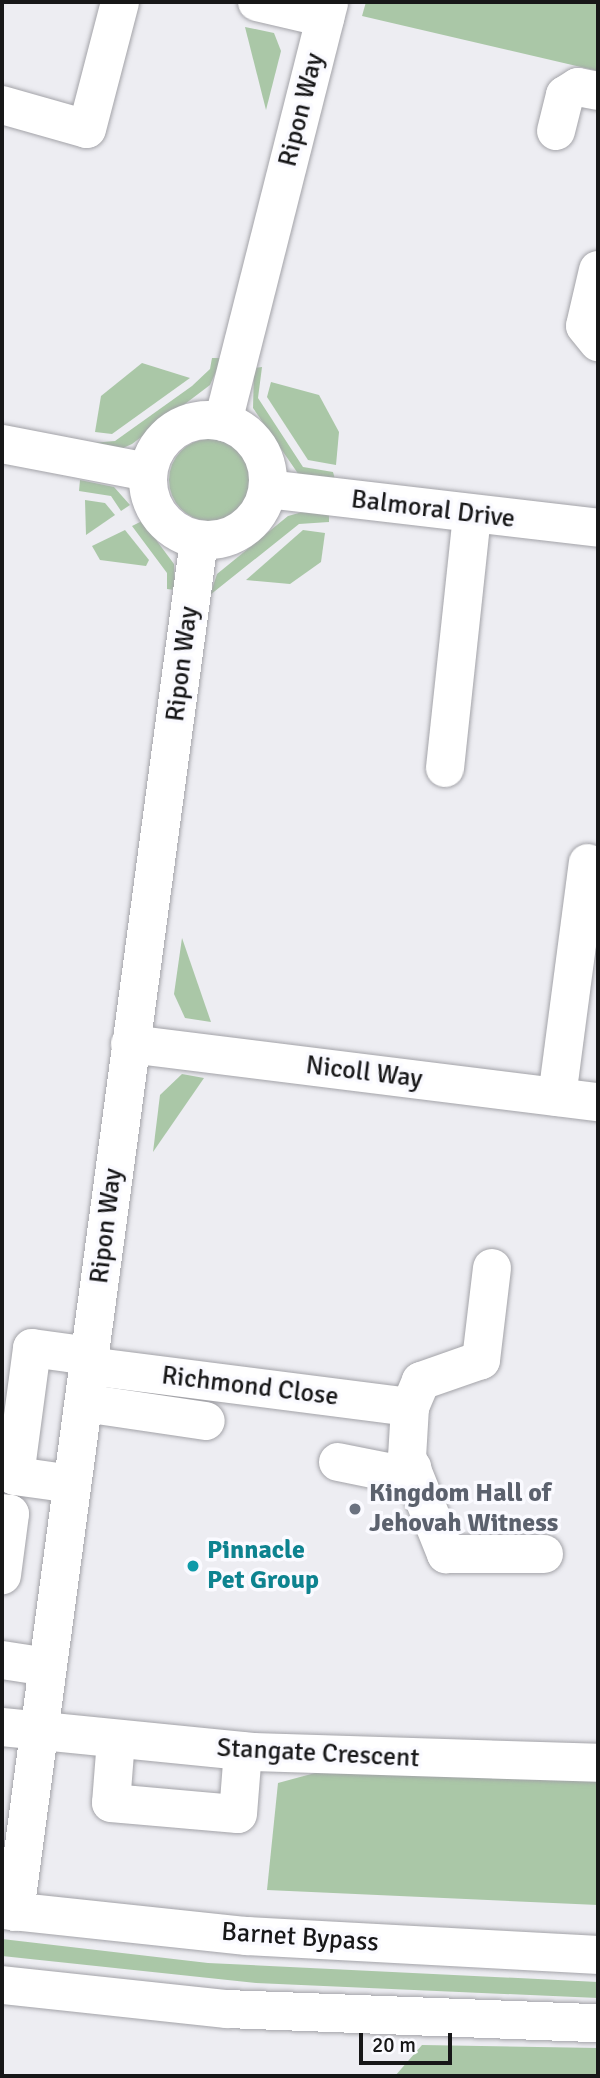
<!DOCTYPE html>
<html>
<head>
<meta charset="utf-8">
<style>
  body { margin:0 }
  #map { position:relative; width:600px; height:2078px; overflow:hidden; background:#ededf2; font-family:Signika,sans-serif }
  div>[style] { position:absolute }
  .green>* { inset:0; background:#aac7a7 }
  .round { border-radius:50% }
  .roads { filter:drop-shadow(0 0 2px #a3a3a8) drop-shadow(0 0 2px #a3a3a8) }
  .minor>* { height:38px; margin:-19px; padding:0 19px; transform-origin:19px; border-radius:19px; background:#fff }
  .minor>.ring { margin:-19px; padding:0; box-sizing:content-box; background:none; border:38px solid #fff; border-radius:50% }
  .highway>* { height:38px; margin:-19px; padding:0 19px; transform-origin:19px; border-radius:19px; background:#fff }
  .dots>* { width:19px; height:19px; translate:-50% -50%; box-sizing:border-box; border:4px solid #fafaff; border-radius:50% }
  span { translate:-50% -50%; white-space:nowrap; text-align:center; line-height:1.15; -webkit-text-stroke:7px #fafaff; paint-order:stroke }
  .street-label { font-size:26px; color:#171718 }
  .worship-label { font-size:26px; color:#5b616d; font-weight:700 }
  .left { translate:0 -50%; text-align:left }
  .culture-label { font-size:26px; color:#0d838f; font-weight:700 }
  .frame { position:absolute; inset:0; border:4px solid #171718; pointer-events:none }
  .scale { position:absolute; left:359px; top:2033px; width:93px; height:32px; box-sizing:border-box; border:4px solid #171718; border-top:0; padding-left:9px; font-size:21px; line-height:24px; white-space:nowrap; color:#171718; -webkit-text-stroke:5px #fafaff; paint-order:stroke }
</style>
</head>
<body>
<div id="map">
  <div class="green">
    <div style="clip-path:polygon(366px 2px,598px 2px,598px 71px,362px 16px)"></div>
    <div style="clip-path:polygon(245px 27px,274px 33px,281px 51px,266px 110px)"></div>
    <div style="clip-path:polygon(212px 358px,222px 358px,210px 385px,132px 444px,121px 449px,81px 444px,115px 441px,192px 386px,210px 369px)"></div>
    <div style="clip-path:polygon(142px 363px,190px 378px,112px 434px,95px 432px,101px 396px)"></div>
    <div style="clip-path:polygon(262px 367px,258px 398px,303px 467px,333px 472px,336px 483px,299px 475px,253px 408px,254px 368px)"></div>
    <div style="clip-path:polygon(271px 382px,319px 395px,339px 432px,336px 465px,308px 460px,267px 397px)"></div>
    <div class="round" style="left:169px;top:439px;width:82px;height:82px"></div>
    <div style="clip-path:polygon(80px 480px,114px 487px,130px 505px,121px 511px,111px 496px,79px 491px)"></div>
    <div style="clip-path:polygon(85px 500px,105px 503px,115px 515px,86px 535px)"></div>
    <div style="clip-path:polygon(306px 511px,329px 513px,329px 522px,299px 524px,210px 595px,217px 574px,288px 516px)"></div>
    <div style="clip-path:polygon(142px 521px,174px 564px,175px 590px,167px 589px,167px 573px,132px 526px)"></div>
    <div style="clip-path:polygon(125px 530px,149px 560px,146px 566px,100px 560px,92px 546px)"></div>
    <div style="clip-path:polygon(303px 530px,325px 533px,321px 562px,290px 584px,246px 580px)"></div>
    <div style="clip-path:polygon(182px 938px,211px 1022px,185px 1018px,174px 994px)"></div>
    <div style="clip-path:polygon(182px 1074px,204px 1078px,153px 1152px,160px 1095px)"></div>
    <div style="clip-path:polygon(326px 1770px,598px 1776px,598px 1905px,267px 1890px,278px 1783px)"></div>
    <div style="clip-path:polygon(2px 1939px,208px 1963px,598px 1982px,598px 1998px,256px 1983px,2px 1956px)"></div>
    <div style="clip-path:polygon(422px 2045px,598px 2048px,598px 2076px,395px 2076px)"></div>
  </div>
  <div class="roads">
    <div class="minor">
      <div style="left:257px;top:2px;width:70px;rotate:13.2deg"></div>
      <div style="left:2px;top:105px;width:88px;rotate:15.8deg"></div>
      <div style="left:87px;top:129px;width:131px;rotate:-75.4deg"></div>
      <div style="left:556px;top:131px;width:37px;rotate:-76deg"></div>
      <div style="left:565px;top:95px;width:15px;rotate:-32deg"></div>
      <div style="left:578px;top:87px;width:20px;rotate:11deg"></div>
      <div style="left:598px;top:270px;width:57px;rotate:103.1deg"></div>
      <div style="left:585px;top:326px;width:21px;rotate:51deg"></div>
      <div class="ring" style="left:148px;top:420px;width:82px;height:82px"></div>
      <div style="left:223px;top:422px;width:433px;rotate:-75.8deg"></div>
      <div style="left:2px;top:444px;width:149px;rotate:10.9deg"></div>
      <div style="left:268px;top:489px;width:332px;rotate:6.7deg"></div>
      <div style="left:445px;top:768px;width:253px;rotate:-83.9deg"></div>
      <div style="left:130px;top:1044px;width:472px;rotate:7.1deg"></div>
      <div style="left:557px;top:1097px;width:236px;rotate:-82.5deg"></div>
      <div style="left:492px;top:1268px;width:93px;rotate:96.8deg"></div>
      <div style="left:481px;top:1360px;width:64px;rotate:160.7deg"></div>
      <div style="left:421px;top:1381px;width:28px;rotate:113deg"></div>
      <div style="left:410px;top:1407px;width:50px;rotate:93.4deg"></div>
      <div style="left:407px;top:1457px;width:105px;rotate:68.1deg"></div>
      <div style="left:446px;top:1554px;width:98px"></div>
      <div style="left:89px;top:1366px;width:324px;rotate:7.3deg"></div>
      <div style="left:84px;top:1403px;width:123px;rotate:8.4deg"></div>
      <div style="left:338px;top:1462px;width:55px;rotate:11.5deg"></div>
      <div style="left:392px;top:1473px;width:21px;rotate:-14deg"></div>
      <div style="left:72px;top:1484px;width:58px;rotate:-172deg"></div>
      <div style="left:15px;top:1476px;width:129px;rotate:-82.4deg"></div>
      <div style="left:32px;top:1348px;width:59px;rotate:7.9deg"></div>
      <div style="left:2px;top:1513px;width:8px;rotate:7deg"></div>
      <div style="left:10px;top:1514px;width:62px;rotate:97.5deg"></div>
      <div style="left:2px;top:1660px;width:46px;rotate:8.8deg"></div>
      <div style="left:2px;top:1727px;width:252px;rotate:5.7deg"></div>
      <div style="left:253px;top:1752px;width:345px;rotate:1.8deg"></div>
      <div style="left:116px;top:1740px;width:63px;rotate:94.5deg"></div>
      <div style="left:111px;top:1803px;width:127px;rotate:5deg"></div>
      <div style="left:238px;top:1814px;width:63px;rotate:-85.5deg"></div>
      <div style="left:15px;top:1912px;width:1384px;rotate:-82.36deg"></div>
    </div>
    <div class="highway">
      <div style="left:2px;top:1910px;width:246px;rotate:6.1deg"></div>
      <div style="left:247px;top:1936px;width:352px;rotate:3.1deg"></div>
      <div style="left:2px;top:1985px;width:226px;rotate:6.1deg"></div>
      <div style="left:227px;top:2009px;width:371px;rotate:2.2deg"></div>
    </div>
  </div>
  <div class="dots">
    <div style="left:355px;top:1509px;background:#6b7280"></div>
    <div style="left:193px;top:1566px;background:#0f9aa8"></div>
  </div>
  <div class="street-label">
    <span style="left:302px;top:110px;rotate:-76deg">Ripon Way</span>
    <span style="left:433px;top:510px;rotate:7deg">Balmoral Drive</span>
    <span style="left:183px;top:664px;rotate:-83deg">Ripon Way</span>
    <span style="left:364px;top:1073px;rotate:7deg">Nicoll Way</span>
    <span style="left:107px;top:1226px;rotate:-83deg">Ripon Way</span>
    <span style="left:250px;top:1387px;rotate:7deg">Richmond Close</span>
    <span style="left:318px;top:1754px;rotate:3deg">Stangate Crescent</span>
    <span style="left:300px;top:1938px;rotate:4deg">Barnet Bypass</span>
  </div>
  <div class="worship-label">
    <span class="left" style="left:369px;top:1509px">Kingdom Hall of<br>Jehovah Witness</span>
  </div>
  <div class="culture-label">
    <span class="left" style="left:207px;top:1566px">Pinnacle<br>Pet Group</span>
  </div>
  <div class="frame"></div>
  <div class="scale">20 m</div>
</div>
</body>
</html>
